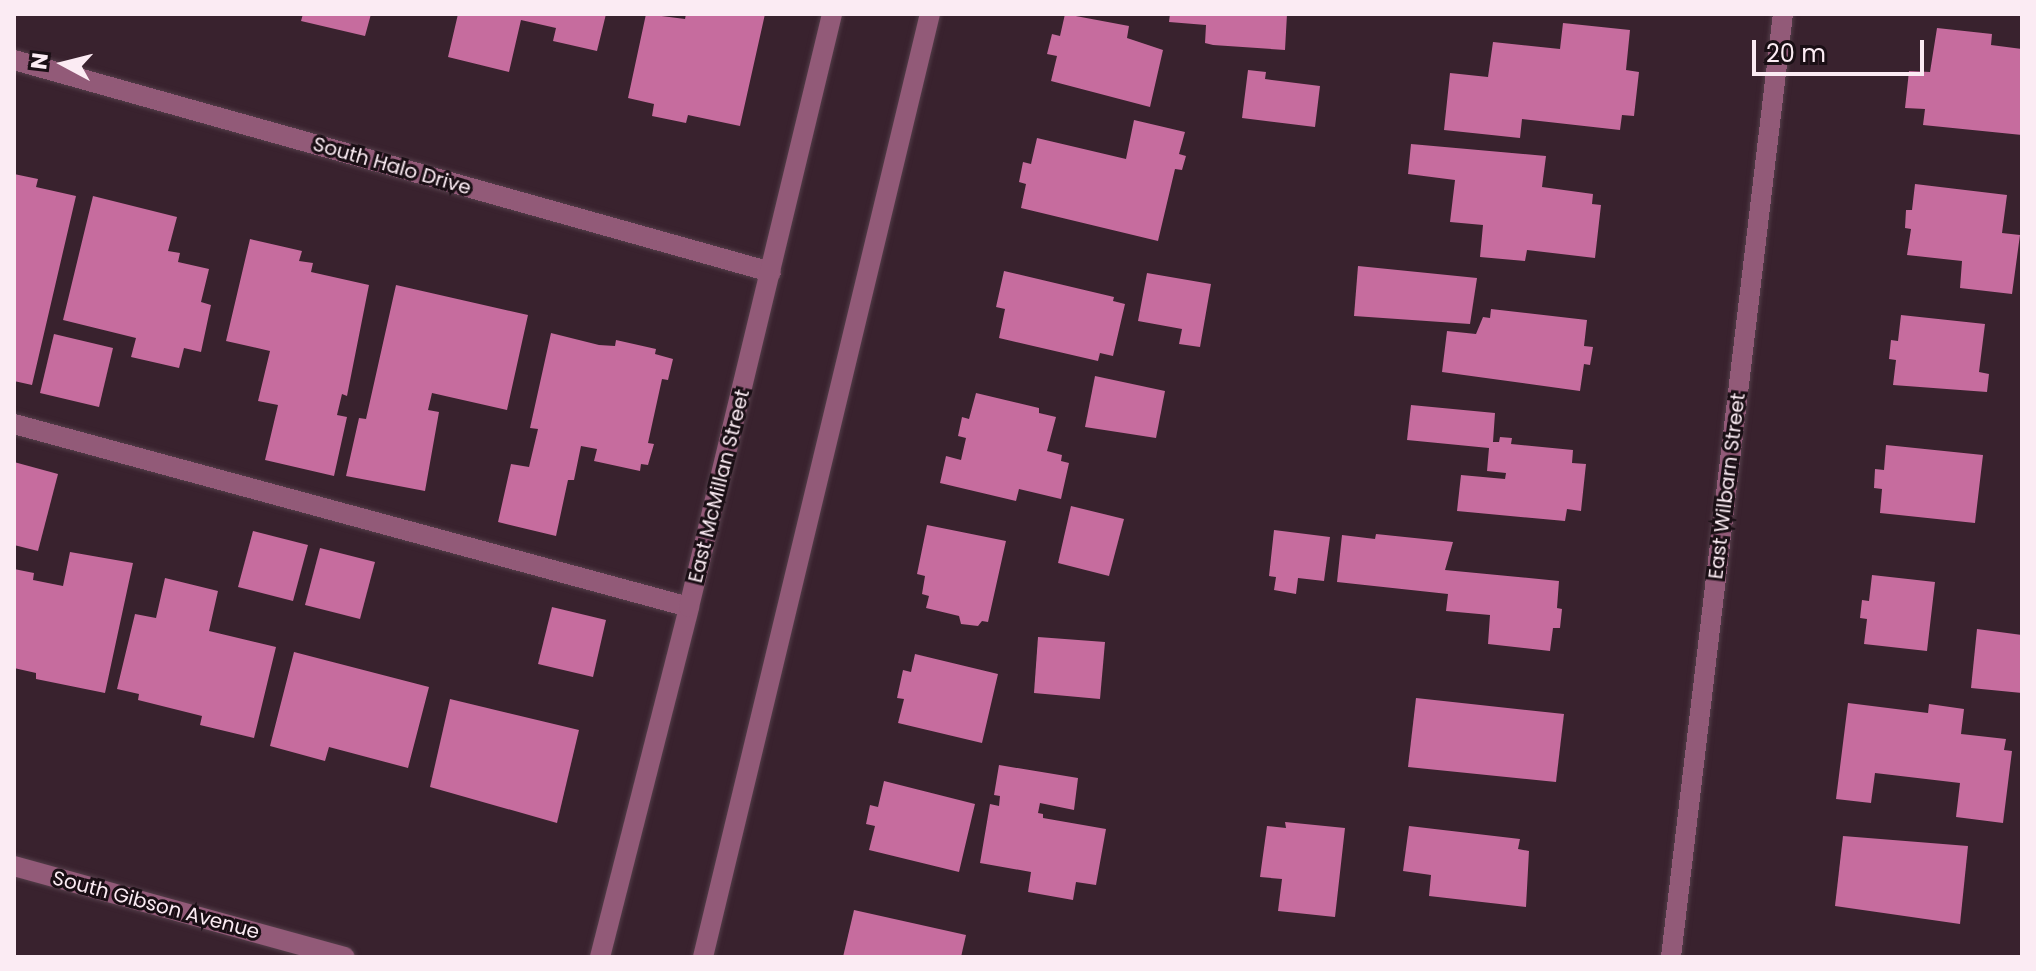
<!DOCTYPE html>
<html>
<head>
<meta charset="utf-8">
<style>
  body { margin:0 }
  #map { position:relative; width:2036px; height:971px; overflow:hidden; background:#39222e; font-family:Poppins,sans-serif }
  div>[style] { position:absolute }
  .building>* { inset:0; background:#c66c9e }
  .roads { filter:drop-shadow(0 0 2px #543e4a) drop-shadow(0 0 2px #543e4a) }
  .service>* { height:20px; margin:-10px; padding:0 10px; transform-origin:10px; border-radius:10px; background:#925a78 }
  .minor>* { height:20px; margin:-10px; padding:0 10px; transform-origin:10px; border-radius:10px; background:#925a78 }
  .tertiary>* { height:20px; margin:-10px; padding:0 10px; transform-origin:10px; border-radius:10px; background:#925a78 }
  span { translate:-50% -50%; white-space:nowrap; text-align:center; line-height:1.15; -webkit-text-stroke:6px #1a0f15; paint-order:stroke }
  .street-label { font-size:20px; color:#fbebf3 }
  .frame { position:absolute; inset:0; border:16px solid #fbebf3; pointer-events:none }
  .north { position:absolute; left:24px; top:24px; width:80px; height:80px; -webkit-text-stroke:6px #1a0f15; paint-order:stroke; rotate:277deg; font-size:22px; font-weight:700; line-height:32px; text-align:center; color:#fbebf3 }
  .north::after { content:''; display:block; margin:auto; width:28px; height:36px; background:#fbebf3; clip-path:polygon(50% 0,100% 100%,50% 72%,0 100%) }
  .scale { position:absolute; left:1752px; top:40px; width:172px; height:36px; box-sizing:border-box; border:4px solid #fbebf3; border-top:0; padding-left:10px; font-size:24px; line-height:28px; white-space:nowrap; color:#fbebf3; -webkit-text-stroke:6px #1a0f15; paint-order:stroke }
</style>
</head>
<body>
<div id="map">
  <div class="building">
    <div style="clip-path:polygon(303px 14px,371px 14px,365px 36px,301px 21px)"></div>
    <div style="clip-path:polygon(458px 14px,606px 14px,597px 51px,553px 41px,556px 28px,521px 20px,509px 72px,448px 57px)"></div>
    <div style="clip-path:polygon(646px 14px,685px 19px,686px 14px,765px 14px,740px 126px,688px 115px,686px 123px,652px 116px,654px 104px,628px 98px)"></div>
    <div style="clip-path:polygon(1065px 14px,1129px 26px,1127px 38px,1163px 50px,1150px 107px,1051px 81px,1057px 56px,1047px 54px,1052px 34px,1060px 36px)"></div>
    <div style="clip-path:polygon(1170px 14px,1287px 14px,1285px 50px,1213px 45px,1205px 43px,1206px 25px,1169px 22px)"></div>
    <div style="clip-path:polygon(1563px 23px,1630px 30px,1626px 70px,1639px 72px,1634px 116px,1622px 115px,1620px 130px,1522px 119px,1520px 138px,1444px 130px,1450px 73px,1488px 77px,1493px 42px,1560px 49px)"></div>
    <div style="clip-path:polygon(1937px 28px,1992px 34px,1991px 45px,2022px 49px,2022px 135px,1923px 125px,1925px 109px,1905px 108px,1909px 71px,1930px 72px)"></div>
    <div style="clip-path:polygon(1248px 70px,1266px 72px,1265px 79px,1320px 86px,1315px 127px,1242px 118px)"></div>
    <div style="clip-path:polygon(1134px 120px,1185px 132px,1179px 154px,1186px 156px,1182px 170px,1175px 169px,1158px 241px,1021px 208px,1026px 184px,1019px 182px,1023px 162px,1031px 164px,1037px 138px,1126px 159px)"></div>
    <div style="clip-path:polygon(1411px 144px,1546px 156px,1542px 187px,1593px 194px,1592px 204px,1601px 205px,1595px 258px,1527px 250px,1525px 261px,1480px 257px,1483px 225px,1450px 222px,1455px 180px,1408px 174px)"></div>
    <div style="clip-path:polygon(14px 174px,38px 179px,36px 187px,76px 196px,32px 385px,14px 381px)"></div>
    <div style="clip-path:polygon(1915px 184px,2007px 195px,2002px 233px,2020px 235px,2012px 294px,1960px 288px,1962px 261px,1907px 255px,1911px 229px,1905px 228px,1906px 210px,1912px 210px)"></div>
    <div style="clip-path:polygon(93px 196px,177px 217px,168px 251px,180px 253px,178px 262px,209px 269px,201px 302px,211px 305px,201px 352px,184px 348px,179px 368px,131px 357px,136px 338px,63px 320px)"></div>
    <div style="clip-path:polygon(250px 239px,302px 251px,299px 261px,313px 263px,311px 272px,369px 285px,347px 396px,342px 394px,337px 415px,347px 417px,334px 476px,265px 460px,278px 405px,258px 401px,270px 351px,226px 341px)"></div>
    <div style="clip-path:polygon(1358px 266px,1477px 278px,1470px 324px,1354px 316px)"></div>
    <div style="clip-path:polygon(1004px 271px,1114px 297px,1113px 301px,1125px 304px,1113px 356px,1100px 353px,1098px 361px,999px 338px,1005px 309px,996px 307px)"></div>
    <div style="clip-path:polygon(1147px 273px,1211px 284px,1200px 347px,1179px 344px,1182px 329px,1138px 321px)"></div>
    <div style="clip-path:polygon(396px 285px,528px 315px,507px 410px,432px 393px,428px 410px,439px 412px,425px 491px,346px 476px,359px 418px,366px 419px)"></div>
    <div style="clip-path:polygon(1491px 309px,1587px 320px,1584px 346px,1593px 347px,1590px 365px,1584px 364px,1580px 391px,1442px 372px,1447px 331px,1476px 334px,1483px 317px,1490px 318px)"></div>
    <div style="clip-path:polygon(1901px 315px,1985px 324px,1979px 372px,1989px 374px,1987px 392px,1893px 385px,1896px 360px,1889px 359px,1891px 340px,1898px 341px)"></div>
    <div style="clip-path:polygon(551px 333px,599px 345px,615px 346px,616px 340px,656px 349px,655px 354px,673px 359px,668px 380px,662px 379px,648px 443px,654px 444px,648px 465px,641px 464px,640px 471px,594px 461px,597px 449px,581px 446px,574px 480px,568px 480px,556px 536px,498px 522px,511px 464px,529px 467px,538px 429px,530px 428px)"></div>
    <div style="clip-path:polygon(54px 334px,113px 348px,99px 407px,40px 393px)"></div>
    <div style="clip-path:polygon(1095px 376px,1165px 391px,1156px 438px,1085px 427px)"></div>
    <div style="clip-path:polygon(976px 393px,1039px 408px,1039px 413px,1056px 417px,1047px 451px,1062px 455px,1061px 461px,1069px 463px,1061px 499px,1019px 489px,1016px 501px,940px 483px,946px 456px,961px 460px,966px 438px,958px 436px,962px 417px,969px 419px)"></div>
    <div style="clip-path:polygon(1411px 405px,1495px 413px,1493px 442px,1499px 442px,1500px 437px,1512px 438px,1511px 444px,1573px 450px,1572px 463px,1586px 464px,1581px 511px,1567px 509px,1565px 521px,1457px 511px,1461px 475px,1505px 479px,1506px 473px,1487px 471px,1489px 448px,1407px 440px)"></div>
    <div style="clip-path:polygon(1886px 445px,1983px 455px,1975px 523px,1880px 513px,1882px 489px,1874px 488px,1875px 469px,1884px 470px)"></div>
    <div style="clip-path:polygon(14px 462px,58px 474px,38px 551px,14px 545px)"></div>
    <div style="clip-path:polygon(1071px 506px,1124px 519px,1109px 576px,1058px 563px)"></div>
    <div style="clip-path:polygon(927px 525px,1006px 541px,988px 622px,982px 621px,978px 626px,961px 624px,959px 616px,926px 608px,929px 596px,922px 594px,925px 576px,917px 574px)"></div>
    <div style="clip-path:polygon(1274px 530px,1330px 537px,1324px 581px,1298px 578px,1296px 594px,1274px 590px,1276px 577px,1269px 576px)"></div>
    <div style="clip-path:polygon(253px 531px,308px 545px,293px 601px,238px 587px)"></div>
    <div style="clip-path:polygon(1376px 534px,1453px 542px,1445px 570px,1559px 581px,1557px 608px,1562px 609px,1560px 628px,1553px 628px,1550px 651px,1488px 644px,1490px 615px,1446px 611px,1448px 594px,1337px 582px,1342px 535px,1375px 539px)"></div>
    <div style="clip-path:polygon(320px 548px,375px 562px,360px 619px,305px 605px)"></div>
    <div style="clip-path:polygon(70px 552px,133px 563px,105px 693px,36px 679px,36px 673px,14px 668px,14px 569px,34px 573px,33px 580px,63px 586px)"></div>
    <div style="clip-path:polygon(1872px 575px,1935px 582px,1927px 651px,1864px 644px,1867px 619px,1860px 618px,1862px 600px,1869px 601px)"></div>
    <div style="clip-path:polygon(165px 578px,218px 591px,209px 631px,276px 647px,254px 738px,200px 725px,202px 716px,138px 700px,139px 694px,117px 689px,135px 614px,156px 618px)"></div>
    <div style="clip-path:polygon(552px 607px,606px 620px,593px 677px,538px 664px)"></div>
    <div style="clip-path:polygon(1977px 629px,2022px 635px,2022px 693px,1971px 688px)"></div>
    <div style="clip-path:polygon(1038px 637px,1105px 642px,1100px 699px,1034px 693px)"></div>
    <div style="clip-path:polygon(294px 652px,429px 687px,408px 768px,329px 747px,325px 761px,270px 746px)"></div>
    <div style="clip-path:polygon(915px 654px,998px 674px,982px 743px,898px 723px,904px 699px,897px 698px,903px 670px,911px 672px)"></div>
    <div style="clip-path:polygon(1416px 698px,1564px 714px,1556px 782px,1408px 767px)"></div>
    <div style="clip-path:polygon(450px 699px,579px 730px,557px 823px,430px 787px)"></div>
    <div style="clip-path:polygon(1848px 703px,1928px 713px,1929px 704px,1964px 709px,1961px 734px,2006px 739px,2004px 750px,2012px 751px,2003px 823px,1956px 817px,1960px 783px,1875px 773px,1871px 803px,1836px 799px)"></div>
    <div style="clip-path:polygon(999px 765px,1078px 778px,1074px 810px,1040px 803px,1038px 813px,1043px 814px,1043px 818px,1106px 829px,1096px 885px,1076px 882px,1073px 900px,1028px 892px,1031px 872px,980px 863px,990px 804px,999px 806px,1000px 796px,994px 795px)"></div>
    <div style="clip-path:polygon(884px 781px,975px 804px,959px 872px,869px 850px,875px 826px,866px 824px,870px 805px,878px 807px)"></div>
    <div style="clip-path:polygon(1285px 822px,1345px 828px,1335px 917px,1278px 911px,1282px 879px,1260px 877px,1267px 826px,1286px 828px)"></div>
    <div style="clip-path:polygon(1409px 826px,1520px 839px,1518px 849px,1529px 851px,1526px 907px,1429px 896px,1431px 875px,1403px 871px)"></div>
    <div style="clip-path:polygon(1843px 836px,1968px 846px,1960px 924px,1835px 906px)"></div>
    <div style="clip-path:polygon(854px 910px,966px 935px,961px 957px,843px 957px)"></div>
  </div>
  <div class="roads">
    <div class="service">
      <div style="left:14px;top:424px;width:699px;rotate:15.17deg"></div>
    </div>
    <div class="minor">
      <div style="left:14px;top:60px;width:786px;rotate:15.65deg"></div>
      <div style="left:600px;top:957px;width:361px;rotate:-75.7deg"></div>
      <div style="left:689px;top:607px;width:610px;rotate:-76.44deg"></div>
      <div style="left:703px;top:957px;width:970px;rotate:-76.47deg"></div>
      <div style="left:1671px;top:957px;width:950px;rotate:-83.23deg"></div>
    </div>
    <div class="tertiary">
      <div style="left:14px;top:866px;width:343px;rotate:15.4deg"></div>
    </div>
  </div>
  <div class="street-label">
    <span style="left:392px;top:166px;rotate:16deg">South Halo Drive</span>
    <span style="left:719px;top:486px;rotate:-76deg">East McMillan Street</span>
    <span style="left:1727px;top:486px;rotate:-83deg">East Wilbarn Street</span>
    <span style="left:156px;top:905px;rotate:15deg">South Gibson Avenue</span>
  </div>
  <div class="frame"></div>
  <div class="north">N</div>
  <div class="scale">20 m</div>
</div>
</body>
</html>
